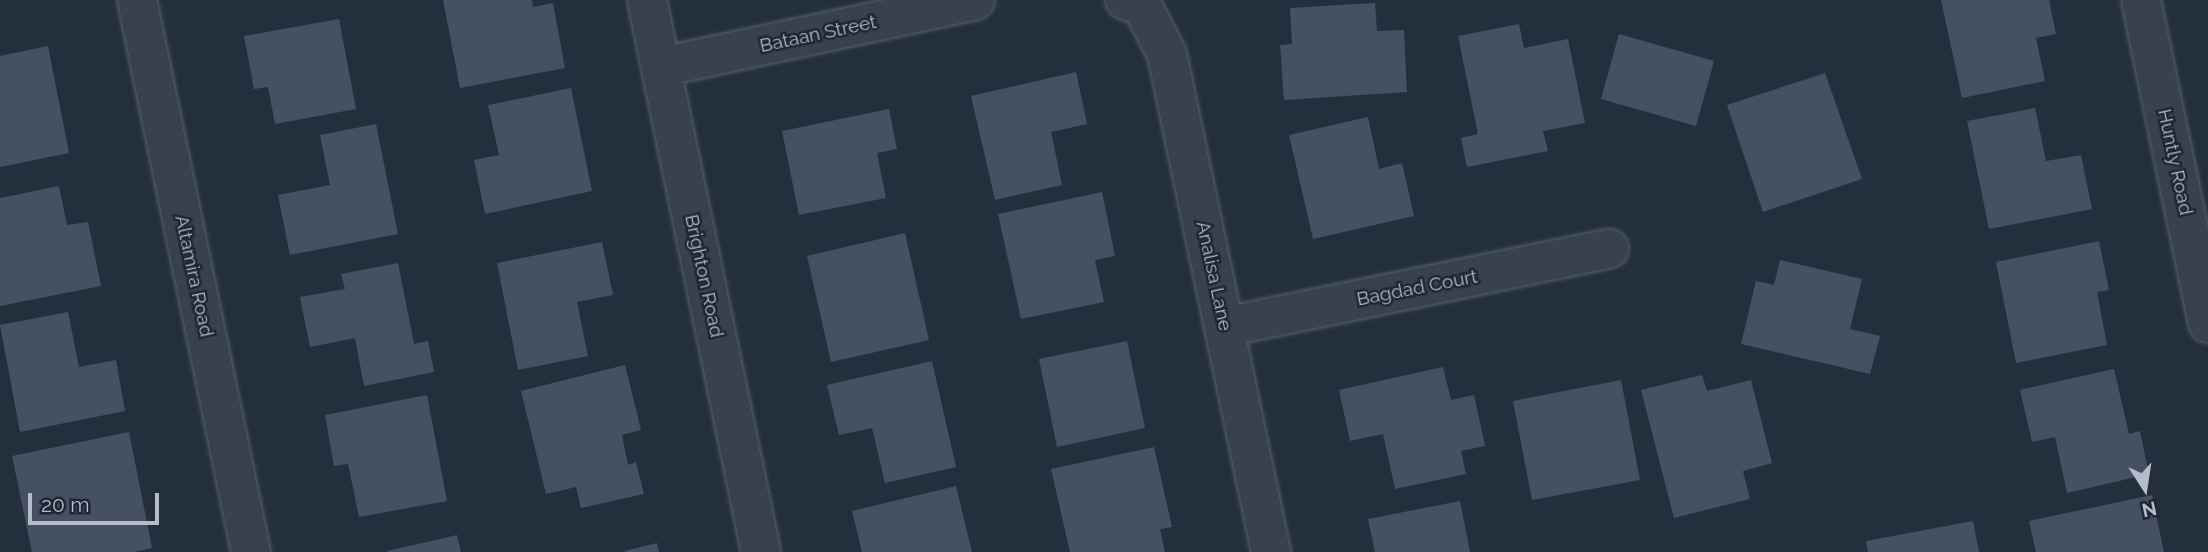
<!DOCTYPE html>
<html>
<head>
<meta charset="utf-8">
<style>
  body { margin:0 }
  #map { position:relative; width:2208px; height:552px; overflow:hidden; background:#242f3e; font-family:Raleway,sans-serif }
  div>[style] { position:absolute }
  .building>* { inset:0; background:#455162 }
  .roads { filter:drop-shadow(0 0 2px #565f6c) drop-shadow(0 0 2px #565f6c) }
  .minor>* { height:38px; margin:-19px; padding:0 19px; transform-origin:19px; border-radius:19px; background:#38414e }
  span { translate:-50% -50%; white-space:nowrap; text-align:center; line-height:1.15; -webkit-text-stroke:5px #1d2633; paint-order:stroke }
  .street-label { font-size:19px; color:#b4bcc9 }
  .north { position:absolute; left:2110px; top:454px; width:70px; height:70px; -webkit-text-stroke:5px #1d2633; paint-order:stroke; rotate:168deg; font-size:19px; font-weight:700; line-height:28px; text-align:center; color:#b4bcc9 }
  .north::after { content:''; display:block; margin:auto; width:24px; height:32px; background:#b4bcc9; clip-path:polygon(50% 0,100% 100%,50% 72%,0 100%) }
  .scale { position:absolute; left:28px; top:493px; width:131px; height:32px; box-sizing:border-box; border:4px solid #b4bcc9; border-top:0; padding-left:9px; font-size:21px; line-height:24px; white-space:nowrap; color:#b4bcc9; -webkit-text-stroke:5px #1d2633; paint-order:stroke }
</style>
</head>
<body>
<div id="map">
  <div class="building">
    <div style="clip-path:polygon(443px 0,532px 0,533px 7px,553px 3px,565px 68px,460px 88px)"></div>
    <div style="clip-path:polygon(1941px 0,2049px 0,2056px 34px,2036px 38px,2045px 81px,1962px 98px)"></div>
    <div style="clip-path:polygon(1375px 3px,1377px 31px,1404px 30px,1407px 92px,1284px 100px,1280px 45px,1292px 44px,1290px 8px)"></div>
    <div style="clip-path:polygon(339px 19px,356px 109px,275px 124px,268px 87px,254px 89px,244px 36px)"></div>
    <div style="clip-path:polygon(1519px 24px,1524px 48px,1568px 39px,1585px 123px,1543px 131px,1548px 151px,1467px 167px,1461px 138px,1478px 134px,1458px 36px)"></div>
    <div style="clip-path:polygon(1619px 34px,1714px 61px,1696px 126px,1601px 99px)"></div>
    <div style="clip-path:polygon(48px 46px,69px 153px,0 167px,0 56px)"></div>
    <div style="clip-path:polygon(1076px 72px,1087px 124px,1051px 132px,1062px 185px,995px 200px,971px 96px)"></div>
    <div style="clip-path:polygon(1825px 73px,1862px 179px,1763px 212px,1727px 105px)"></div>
    <div style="clip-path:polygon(571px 88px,592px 191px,485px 214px,474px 160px,499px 155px,488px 105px)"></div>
    <div style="clip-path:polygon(2035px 108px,2046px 161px,2081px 155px,2092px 209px,1989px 229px,1967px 121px)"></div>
    <div style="clip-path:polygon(889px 109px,897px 149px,877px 153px,886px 198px,799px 215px,782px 131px)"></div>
    <div style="clip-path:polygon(1368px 117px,1379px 169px,1402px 163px,1414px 216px,1313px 239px,1289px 135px)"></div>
    <div style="clip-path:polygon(376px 124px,398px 234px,290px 255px,278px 195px,330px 185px,320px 135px)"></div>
    <div style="clip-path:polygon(59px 186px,67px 225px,88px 222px,101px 286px,0 306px,0 198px)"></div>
    <div style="clip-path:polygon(1102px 192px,1115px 256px,1095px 260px,1104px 302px,1021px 319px,998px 214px)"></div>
    <div style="clip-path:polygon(905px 233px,929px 340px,831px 362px,807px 256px)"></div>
    <div style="clip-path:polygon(2099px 241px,2109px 290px,2097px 292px,2107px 345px,2016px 363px,1996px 262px)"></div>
    <div style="clip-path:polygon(602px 242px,613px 295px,577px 302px,588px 356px,518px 370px,497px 263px)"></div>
    <div style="clip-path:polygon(1780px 260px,1862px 279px,1850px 329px,1880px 336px,1870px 374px,1741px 344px,1756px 281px,1774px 285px)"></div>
    <div style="clip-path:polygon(398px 263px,414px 344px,428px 341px,434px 372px,364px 386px,355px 338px,310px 347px,300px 297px,345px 289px,341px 274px)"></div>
    <div style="clip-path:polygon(68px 312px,79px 367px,116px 360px,125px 411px,20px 432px,0 325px)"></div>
    <div style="clip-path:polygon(1127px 341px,1145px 428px,1057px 447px,1039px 359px)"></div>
    <div style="clip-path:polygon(932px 361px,956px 467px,885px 483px,872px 428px,839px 435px,827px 385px)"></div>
    <div style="clip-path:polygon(625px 365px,641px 430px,622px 435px,628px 465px,636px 462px,644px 494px,581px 508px,576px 487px,546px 494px,521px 391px)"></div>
    <div style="clip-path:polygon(1443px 367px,1451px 400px,1474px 395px,1485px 446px,1461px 451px,1466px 474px,1395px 489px,1383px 434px,1350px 441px,1339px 390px)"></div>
    <div style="clip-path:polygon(2114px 369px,2129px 434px,2140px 431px,2149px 474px,2067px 493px,2055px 437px,2032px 442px,2020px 390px)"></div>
    <div style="clip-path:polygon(1702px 375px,1707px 391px,1751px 380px,1772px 463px,1743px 471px,1750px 499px,1674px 518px,1641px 390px)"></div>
    <div style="clip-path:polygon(1621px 380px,1640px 480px,1532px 500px,1513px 401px)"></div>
    <div style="clip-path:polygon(427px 395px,447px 501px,359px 517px,348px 464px,334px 466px,325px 415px)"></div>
    <div style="clip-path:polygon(129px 432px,152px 548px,134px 552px,32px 552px,12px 456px)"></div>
    <div style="clip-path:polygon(1154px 447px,1172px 527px,1160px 529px,1165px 552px,1070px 552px,1051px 469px)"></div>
    <div style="clip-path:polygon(956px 486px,972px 552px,862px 552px,852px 511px)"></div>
    <div style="clip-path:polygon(2152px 495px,2164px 552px,2036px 552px,2029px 521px)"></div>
    <div style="clip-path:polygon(1460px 501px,1470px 552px,1375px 552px,1368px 519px)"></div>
    <div style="clip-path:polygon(1973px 521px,1979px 552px,1868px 552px,1866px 541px)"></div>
    <div style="clip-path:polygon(457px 535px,461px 552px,387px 552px,387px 551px)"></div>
    <div style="clip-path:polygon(657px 543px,659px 552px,625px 552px,625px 551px)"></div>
  </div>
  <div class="roads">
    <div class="minor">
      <div style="left:137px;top:0;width:564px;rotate:78.33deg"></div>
      <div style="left:647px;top:0;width:564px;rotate:78.33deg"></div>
      <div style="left:1125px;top:0;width:18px;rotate:19deg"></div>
      <div style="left:1142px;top:6px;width:54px;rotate:62.5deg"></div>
      <div style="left:1167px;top:54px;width:509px;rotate:78.2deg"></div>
      <div style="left:2141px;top:0;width:330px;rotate:78.3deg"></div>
      <div style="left:661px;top:67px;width:321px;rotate:-12deg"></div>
      <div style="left:1224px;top:327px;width:393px;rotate:-11.5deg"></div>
    </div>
  </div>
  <div class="street-label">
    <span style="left:818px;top:34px;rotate:-12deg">Bataan Street</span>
    <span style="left:2175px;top:162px;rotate:78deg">Huntly Road</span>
    <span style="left:194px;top:276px;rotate:78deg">Altamira Road</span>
    <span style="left:704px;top:276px;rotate:78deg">Brighton Road</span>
    <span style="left:1214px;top:276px;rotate:78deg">Analisa Lane</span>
    <span style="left:1417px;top:288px;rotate:-11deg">Bagdad Court</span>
  </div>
  <div class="north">N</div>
  <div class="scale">20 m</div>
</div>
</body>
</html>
